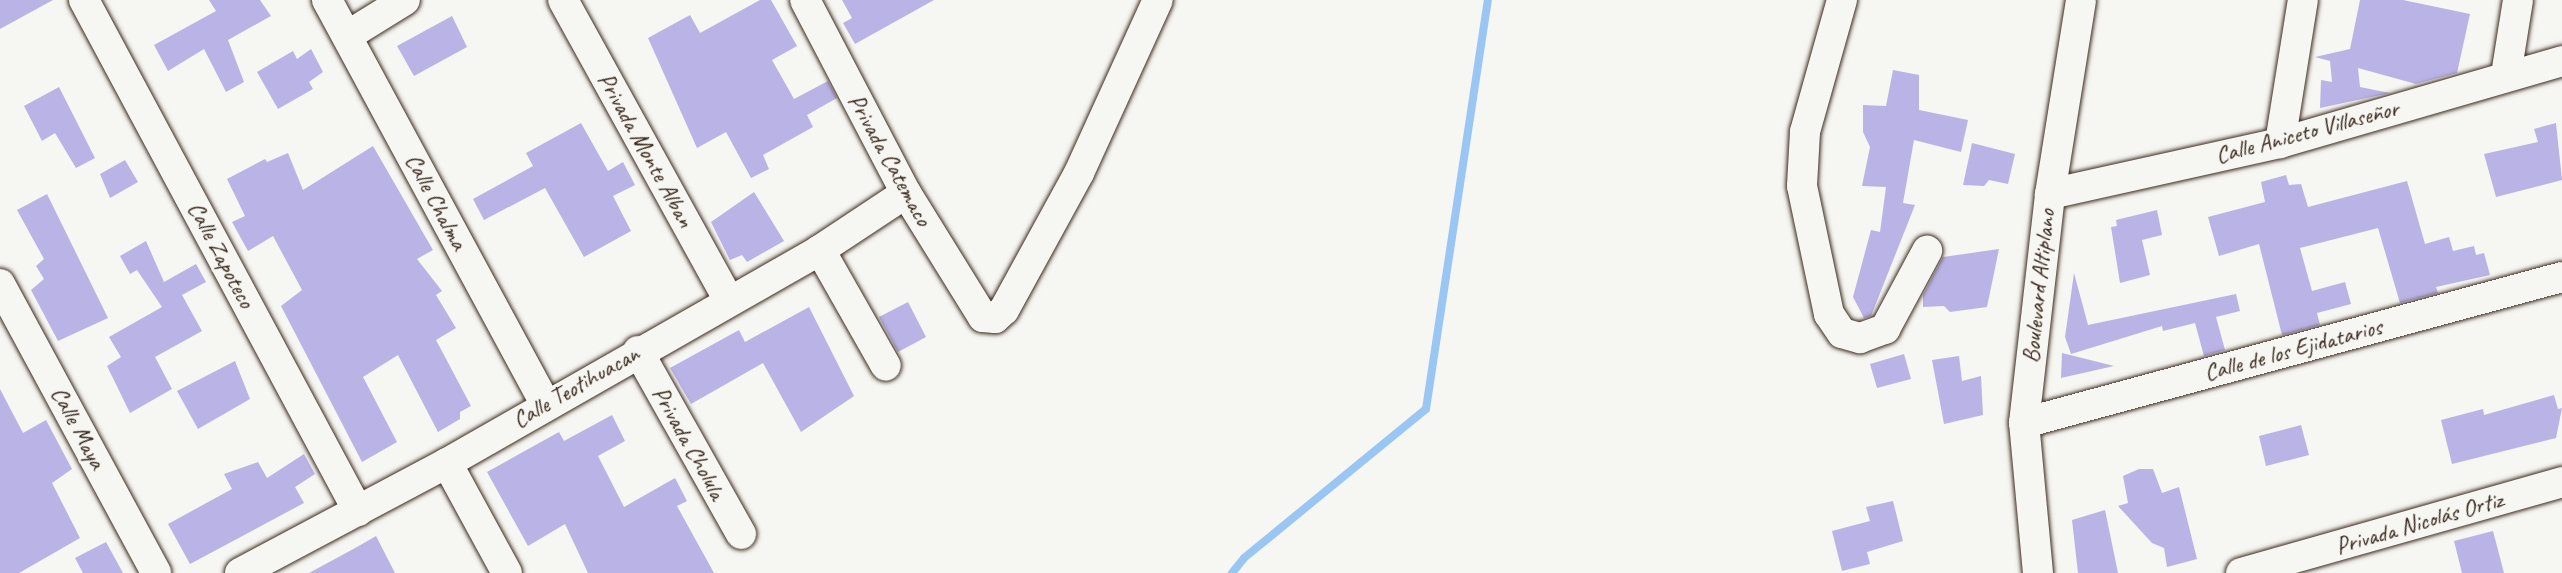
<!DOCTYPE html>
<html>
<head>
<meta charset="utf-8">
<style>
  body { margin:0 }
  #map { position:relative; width:2562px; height:573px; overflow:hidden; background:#f6f6f2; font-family:Caveat,sans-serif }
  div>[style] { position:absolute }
  .stream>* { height:8px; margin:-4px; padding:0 4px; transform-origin:4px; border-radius:4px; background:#9ac6f4 }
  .building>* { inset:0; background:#bab3e5 }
  .roads { filter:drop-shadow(0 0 2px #3b2a1e) drop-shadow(0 0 2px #3b2a1e) }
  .street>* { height:30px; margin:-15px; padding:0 15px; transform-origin:15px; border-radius:15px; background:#f6f6f2 }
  span { translate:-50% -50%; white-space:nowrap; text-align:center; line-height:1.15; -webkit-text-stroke:5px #f6f6f2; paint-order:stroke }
  .street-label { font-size:24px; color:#3b2a1e }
</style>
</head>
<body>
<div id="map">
  <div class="stream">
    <div style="left:1232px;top:573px;width:19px;rotate:-51deg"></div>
    <div style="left:1244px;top:558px;width:235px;rotate:-39.3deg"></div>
    <div style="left:1426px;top:409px;width:414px;rotate:-81.4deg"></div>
  </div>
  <div class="building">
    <div style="clip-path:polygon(0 0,53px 0,0 29px)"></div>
    <div style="clip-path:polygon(209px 0,260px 0,271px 16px,228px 40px,244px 82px,226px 92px,204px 49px,168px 71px,154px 45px,216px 11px)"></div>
    <div style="clip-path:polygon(760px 0,771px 0,797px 46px,772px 60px,794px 99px,828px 81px,837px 98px,807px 115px,813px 127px,763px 155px,769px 169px,751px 178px,726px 132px,697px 148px,648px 38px,690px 15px,700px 33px)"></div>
    <div style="clip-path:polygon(842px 0,934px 0,855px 44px,843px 23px,852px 18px)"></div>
    <div style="clip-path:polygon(2360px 0,2403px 0,2470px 14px,2457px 73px,2416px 84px,2358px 68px,2360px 87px,2390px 93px,2320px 108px,2321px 80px,2332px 82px,2330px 61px,2315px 57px,2350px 49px)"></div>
    <div style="clip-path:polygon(452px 16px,467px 47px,414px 76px,397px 46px)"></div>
    <div style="clip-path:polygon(311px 49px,323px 72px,309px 82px,313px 89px,278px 109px,257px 72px,293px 51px,297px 59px)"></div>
    <div style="clip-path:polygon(1893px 70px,1919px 75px,1919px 110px,1968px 120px,1961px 152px,1914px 140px,1903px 203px,1915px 205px,1871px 316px,1864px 318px,1853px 297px,1871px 230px,1880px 232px,1886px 187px,1862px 186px,1870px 147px,1863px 132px,1863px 105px,1886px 106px)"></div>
    <div style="clip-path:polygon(59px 87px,95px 158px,76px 168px,55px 133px,42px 141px,24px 106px)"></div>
    <div style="clip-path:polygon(581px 123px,608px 171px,623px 162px,635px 185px,613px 196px,631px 231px,584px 257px,545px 188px,484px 220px,473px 199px,533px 166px,526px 153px)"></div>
    <div style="clip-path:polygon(2556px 123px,2562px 180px,2496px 197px,2484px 154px,2538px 142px,2534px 129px)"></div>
    <div style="clip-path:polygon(1972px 143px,2015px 154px,2008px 184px,1989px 180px,1984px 186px,1963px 185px)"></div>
    <div style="clip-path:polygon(373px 146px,433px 250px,417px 259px,442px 291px,436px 295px,456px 328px,436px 340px,471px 406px,460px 412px,460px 419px,438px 432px,398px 355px,363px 377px,397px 442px,362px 462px,281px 306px,302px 290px,273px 236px,248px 251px,232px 222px,245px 216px,227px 179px,265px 159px,267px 162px,288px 153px,303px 190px)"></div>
    <div style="clip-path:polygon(125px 160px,138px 182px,110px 198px,100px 174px)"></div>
    <div style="clip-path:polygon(2286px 175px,2289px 185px,2301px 184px,2308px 207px,2407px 181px,2425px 244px,2449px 237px,2453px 251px,2474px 246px,2476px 255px,2484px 253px,2490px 275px,2436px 287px,2438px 293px,2400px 303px,2378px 228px,2300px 248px,2312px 291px,2345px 282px,2351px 304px,2317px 313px,2320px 325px,2282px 335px,2259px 244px,2219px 256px,2208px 217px,2265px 202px,2261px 182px)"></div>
    <div style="clip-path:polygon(754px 192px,784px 241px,747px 262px,742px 255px,730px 260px,711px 222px)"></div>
    <div style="clip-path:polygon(47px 194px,108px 318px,58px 341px,31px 290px,44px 279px,36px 266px,44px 259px,17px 210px)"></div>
    <div style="clip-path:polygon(2157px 210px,2162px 235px,2142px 240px,2150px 275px,2120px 283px,2111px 227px,2117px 226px,2116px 220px)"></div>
    <div style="clip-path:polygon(146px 241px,164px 282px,196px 264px,206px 282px,182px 295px,202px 331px,155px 357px,172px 389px,130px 413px,107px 366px,121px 357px,109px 337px,162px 307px,137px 270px,130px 274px,120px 256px)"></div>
    <div style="clip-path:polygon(1999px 249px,1987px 307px,1950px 312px,1944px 306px,1923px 307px,1923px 295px,1943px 257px)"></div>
    <div style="clip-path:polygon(2074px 273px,2088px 325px,2236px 294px,2240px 311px,2216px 317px,2225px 350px,2204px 356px,2195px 323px,2163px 331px,2162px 326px,2071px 354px,2065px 337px)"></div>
    <div style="clip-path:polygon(908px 302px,926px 337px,898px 352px,879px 317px)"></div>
    <div style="clip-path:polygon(809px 307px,854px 396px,801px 432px,763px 363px,691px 404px,670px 368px,739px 330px,745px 342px)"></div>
    <div style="clip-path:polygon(2062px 353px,2114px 366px,2061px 378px)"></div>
    <div style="clip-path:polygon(1904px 354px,1911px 379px,1877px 388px,1870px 364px)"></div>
    <div style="clip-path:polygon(1959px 356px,1962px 381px,1981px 376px,1983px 415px,1944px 424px,1932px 360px)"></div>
    <div style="clip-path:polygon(235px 361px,250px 399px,198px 429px,177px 391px)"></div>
    <div style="clip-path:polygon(0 389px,23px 433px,46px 420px,72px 469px,52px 483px,80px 538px,19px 573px,0 573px)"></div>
    <div style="clip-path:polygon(2554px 395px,2558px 409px,2562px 408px,2556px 438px,2452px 464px,2441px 420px,2483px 409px,2484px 415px)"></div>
    <div style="clip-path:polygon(612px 415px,625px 441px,598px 456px,624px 507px,675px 478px,687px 501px,677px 506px,714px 573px,588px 573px,565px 524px,528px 546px,487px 472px,559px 432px,564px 441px)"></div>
    <div style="clip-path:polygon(2301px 425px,2309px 455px,2266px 466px,2259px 436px)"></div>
    <div style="clip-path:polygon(304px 454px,315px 474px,295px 487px,304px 503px,190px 564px,168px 524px,232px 489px,224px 474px,258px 462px,267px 478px)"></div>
    <div style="clip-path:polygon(2139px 469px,2153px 469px,2162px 493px,2179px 487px,2197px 559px,2167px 567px,2164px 548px,2152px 543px,2118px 506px,2128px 503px,2123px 476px)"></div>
    <div style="clip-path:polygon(1893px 501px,1903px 541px,1867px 552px,1870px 564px,1842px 571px,1832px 531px,1870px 521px,1866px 507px)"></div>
    <div style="clip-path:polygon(2105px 510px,2118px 573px,2078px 573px,2072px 520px)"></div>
    <div style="clip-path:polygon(2493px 531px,2504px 573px,2462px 573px,2454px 541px)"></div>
    <div style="clip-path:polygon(376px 536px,395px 573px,309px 573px,357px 547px)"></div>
    <div style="clip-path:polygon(106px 542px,123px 573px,83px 573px,75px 558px)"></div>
  </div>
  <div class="roads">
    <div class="street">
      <div style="left:84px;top:0;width:580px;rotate:61.8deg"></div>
      <div style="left:327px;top:0;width:459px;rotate:61.6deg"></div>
      <div style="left:563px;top:0;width:344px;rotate:61.1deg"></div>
      <div style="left:805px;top:0;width:218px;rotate:62.4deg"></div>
      <div style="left:906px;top:193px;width:146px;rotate:58.2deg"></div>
      <div style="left:983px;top:317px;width:12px;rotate:5deg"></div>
      <div style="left:995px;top:318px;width:12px;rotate:-42deg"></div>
      <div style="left:1004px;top:310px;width:156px;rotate:-61.3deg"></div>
      <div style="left:1079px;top:173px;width:190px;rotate:-65.5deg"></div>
      <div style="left:1842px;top:0;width:137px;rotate:105.7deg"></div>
      <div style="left:1805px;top:132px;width:54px;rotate:93.2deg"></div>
      <div style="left:1802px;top:186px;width:131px;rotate:78.1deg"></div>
      <div style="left:1829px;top:314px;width:23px;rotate:56deg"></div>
      <div style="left:1842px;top:333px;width:19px;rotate:16deg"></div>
      <div style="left:1860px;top:338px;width:27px;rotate:-20deg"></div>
      <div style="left:1885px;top:329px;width:89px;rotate:-61.7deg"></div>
      <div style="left:347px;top:36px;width:68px;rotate:-31.8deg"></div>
      <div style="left:2506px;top:75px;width:76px;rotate:-80.9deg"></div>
      <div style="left:2280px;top:143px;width:145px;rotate:-80.9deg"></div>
      <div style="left:2050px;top:194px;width:236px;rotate:-12.5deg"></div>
      <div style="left:2280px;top:143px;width:294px;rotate:-16.2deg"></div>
      <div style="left:820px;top:250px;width:133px;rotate:60.4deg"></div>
      <div style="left:0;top:284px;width:328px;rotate:61.6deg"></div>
      <div style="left:638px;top:351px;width:210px;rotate:60.6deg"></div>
      <div style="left:2024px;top:423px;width:557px;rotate:-15.18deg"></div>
      <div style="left:447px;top:463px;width:125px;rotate:61.4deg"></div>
      <div style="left:240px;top:573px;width:234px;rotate:-28deg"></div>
      <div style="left:447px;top:463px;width:430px;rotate:-29.7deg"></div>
      <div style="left:820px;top:250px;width:103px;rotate:-33.5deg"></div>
      <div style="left:2038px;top:573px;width:151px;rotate:-95.3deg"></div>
      <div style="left:2024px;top:423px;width:230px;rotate:-83.5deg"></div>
      <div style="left:2050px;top:194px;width:196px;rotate:-80.9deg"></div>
      <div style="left:2241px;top:573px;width:334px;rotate:-15.8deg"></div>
    </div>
  </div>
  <div class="street-label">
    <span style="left:2307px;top:132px;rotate:-15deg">Calle Aniceto Villaseñor</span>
    <span style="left:646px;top:150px;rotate:61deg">Privada Monte Alban</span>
    <span style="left:890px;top:160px;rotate:61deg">Privada Catemaco</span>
    <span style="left:436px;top:202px;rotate:62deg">Calle Chalma</span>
    <span style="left:221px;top:255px;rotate:62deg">Calle Zapoteco</span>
    <span style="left:2039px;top:286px;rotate:-84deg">Boulevard Altiplano</span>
    <span style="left:2293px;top:350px;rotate:-15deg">Calle de los Ejidatarios</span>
    <span style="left:576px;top:387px;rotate:-30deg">Calle Teotihuacan</span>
    <span style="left:78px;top:428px;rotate:62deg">Calle Maya</span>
    <span style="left:689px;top:443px;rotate:61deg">Privada Cholula</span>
    <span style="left:2419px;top:523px;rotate:-16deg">Privada Nicolás Ortiz</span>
  </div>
</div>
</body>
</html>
